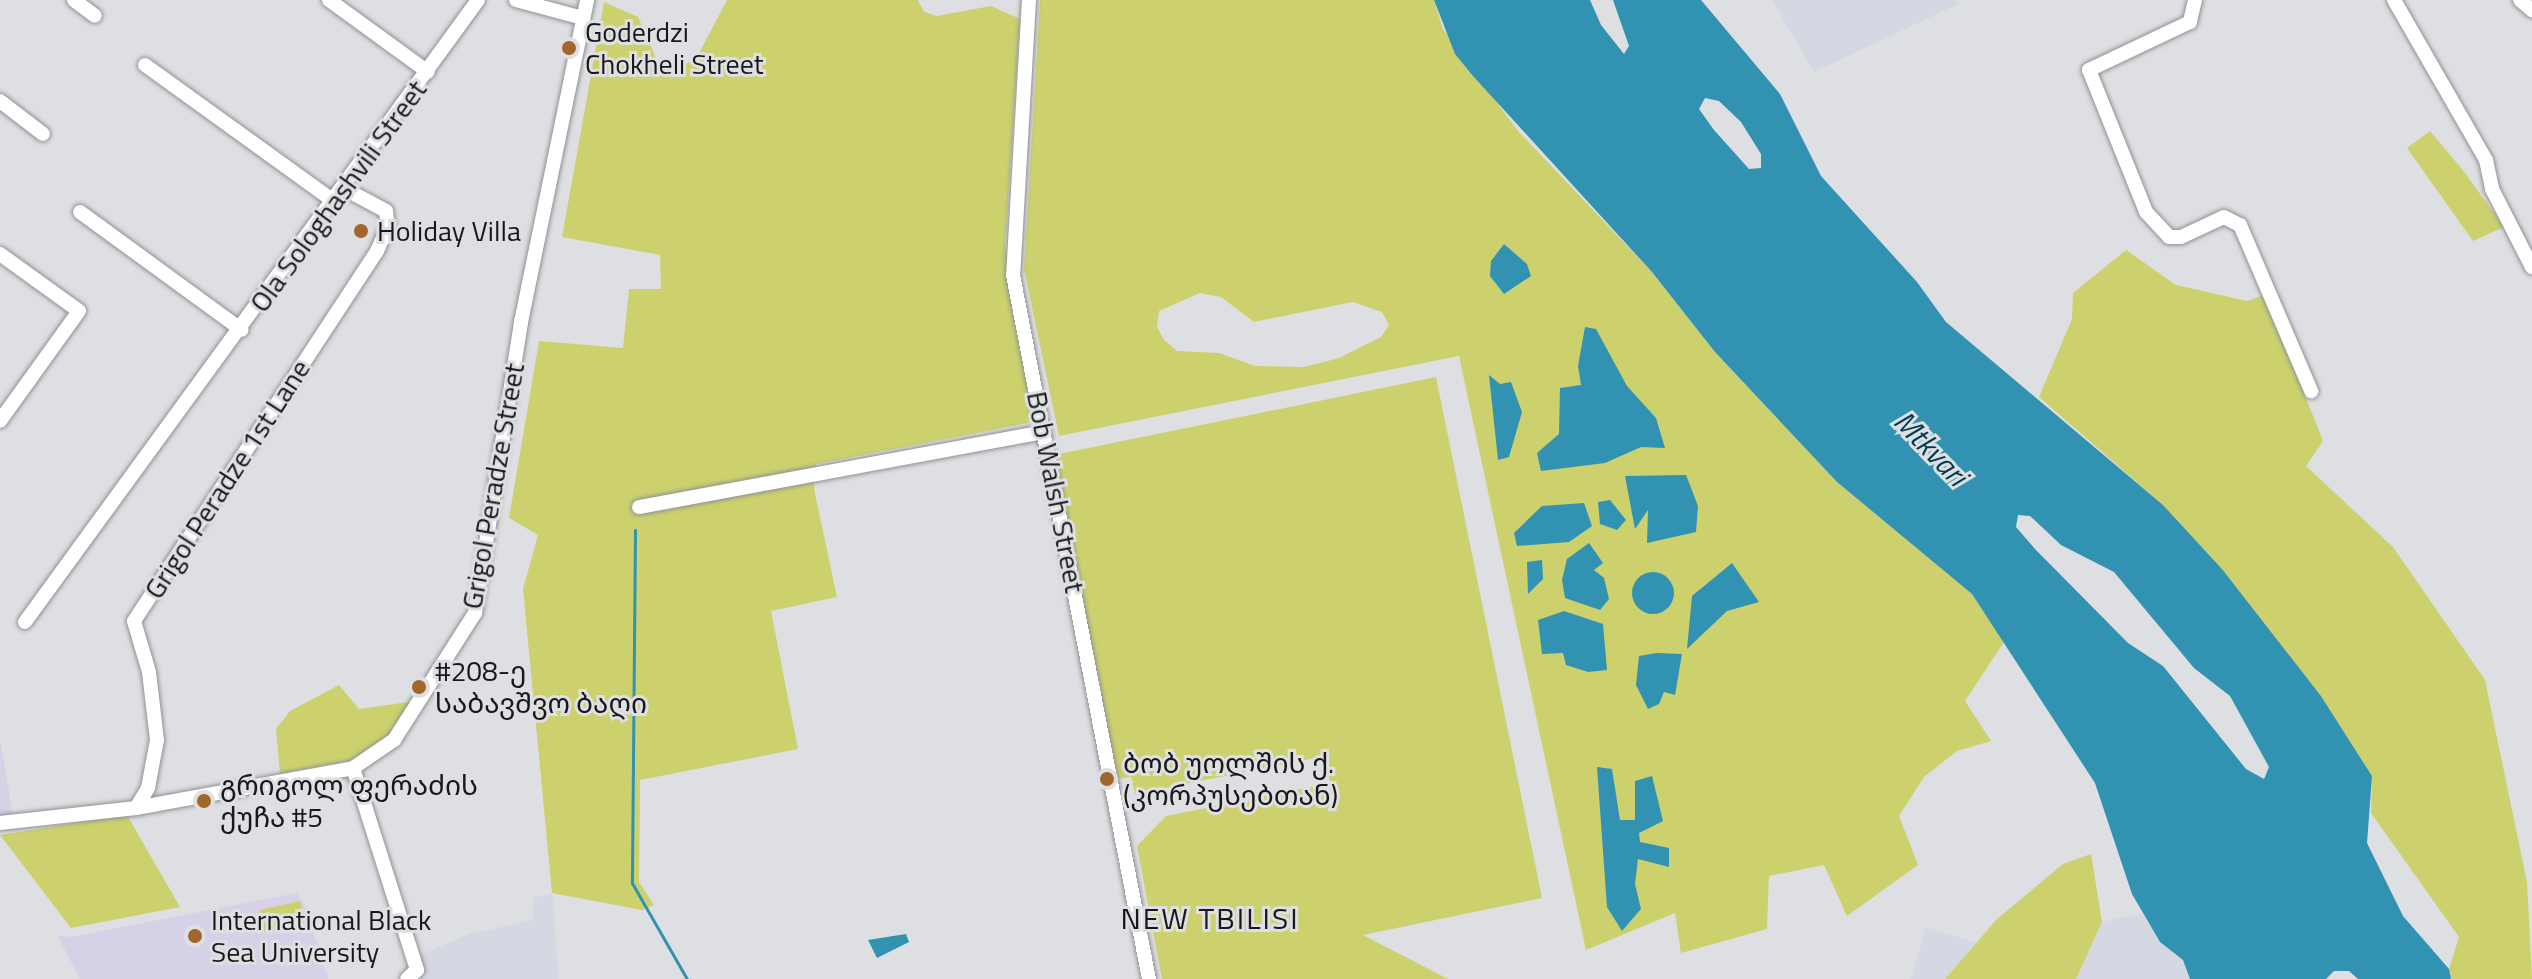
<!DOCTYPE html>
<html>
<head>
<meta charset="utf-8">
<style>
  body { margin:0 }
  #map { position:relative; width:2532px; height:979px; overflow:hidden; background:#dedfe3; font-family:"Titillium Web","Noto Sans Georgian",sans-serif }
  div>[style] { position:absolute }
  .built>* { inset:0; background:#d5d7e3 }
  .education>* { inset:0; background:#d7d1e7 }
  .green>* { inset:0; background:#ccd16e }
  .water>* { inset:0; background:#3192b2 }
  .round { border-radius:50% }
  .stream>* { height:3px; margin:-1.5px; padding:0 1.5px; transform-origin:1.5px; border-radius:1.5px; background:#3192b2 }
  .roads { filter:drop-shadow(0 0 2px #909195) drop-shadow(0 0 2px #909195) }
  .minor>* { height:14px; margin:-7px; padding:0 7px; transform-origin:7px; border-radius:7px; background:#fff }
  .dots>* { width:22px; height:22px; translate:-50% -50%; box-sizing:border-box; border:4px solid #dedfe3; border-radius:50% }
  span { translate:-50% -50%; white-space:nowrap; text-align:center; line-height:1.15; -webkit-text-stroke:6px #dedfe3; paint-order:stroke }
  .poi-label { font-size:28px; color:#18181a }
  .left { translate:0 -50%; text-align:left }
  .street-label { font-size:28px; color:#18181a }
  .water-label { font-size:30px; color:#003c4d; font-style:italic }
  .neighbourhood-label { font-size:30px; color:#18181a; letter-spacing:2px }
</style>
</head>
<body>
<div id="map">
  <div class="built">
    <div style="clip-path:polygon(1772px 0,1957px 0,1958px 4px,1814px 72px)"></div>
    <div style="clip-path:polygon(552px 893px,559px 979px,406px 979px,417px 956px,470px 934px,533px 920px,533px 898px)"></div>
    <div style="clip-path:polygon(2142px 913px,2160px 942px,2183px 960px,2190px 979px,2076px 979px,2102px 922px)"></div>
    <div style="clip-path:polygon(1926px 927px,1977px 943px,1945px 979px,1911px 979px)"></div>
  </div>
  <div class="education">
    <div style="clip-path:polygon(0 738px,13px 815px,0 817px)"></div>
    <div style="clip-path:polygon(297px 893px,305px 905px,328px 979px,80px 979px,57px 935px,70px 937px)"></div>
  </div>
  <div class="green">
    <div style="clip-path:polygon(727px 0,918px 0,924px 12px,937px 16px,991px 6px,1020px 19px,1005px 245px,1033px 422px,816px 464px,814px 489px,837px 597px,771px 611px,798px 749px,640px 780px,639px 882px,654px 905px,642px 910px,552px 893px,523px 589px,538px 535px,509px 518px,539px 341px,623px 348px,629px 289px,661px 289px,660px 255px,562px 237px,604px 2px,638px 17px,660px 67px,673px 72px,697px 57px)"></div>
    <div style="clip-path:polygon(evenodd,1040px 0,1434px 0,1443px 29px,1518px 131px,1652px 272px,1715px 352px,1837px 482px,1972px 594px,2004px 642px,1965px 701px,1991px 741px,1957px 751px,1924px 777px,1899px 816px,1918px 865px,1847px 916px,1824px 865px,1769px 876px,1767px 929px,1681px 953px,1675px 913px,1586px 950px,1459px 356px,1059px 436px,1024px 269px,1040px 0,1200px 293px,1221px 297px,1254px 322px,1353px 302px,1382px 312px,1389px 325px,1381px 337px,1339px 358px,1304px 367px,1255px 366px,1219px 353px,1177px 351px,1164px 340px,1157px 327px,1159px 311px,1200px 293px)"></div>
    <div style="clip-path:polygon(2430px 131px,2462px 169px,2504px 227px,2473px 241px,2407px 148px)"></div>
    <div style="clip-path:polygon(2126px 250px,2176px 285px,2247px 301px,2265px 295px,2323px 441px,2306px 466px,2393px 547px,2485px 680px,2527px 882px,2532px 979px,2451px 979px,2449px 969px,2459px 937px,2371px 813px,2372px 776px,2321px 696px,2222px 569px,2163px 505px,2039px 397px,2072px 319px,2073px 293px)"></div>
    <div style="clip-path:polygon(1436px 377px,1542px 898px,1363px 935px,1448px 979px,1162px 979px,1137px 846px,1166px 816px,1330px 783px,1325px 756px,1135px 794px,1131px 777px,1117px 779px,1054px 455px)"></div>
    <div style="clip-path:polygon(339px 685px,359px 709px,422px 700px,387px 742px,363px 758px,280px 774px,276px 729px,290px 711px)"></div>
    <div style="clip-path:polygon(127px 815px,180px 907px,71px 928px,0 835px)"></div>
    <div style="clip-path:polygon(2091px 854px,2102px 922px,2076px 979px,1945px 979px,1997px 919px,2063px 864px)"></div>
    <div style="clip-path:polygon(300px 901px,305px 923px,264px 932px,260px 910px)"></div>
  </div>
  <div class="water">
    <div style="clip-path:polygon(evenodd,1434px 0,1590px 0,1601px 25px,1624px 54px,1629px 46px,1613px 0,1701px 0,1780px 94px,1821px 176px,1917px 282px,1946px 322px,2163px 505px,2222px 569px,2321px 696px,2372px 776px,2367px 843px,2403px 916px,2449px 969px,2451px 979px,2358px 979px,2349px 971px,2334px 971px,2326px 979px,2190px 979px,2183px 960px,2160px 942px,2132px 894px,2095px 783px,1972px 594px,1837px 482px,1715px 352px,1652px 272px,1473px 76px,1455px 54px,1434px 0,1705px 98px,1719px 101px,1741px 122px,1761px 154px,1761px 168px,1749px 169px,1714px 130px,1699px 109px,1705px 98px,1434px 0,2018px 515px,2030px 516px,2061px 545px,2114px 572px,2194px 668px,2230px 696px,2269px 767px,2264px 779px,2246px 769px,2163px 666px,2128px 643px,2035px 549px,2016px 527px,2018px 515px)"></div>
    <div style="clip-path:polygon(1504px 244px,1527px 264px,1531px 276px,1504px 294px,1490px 276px,1491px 261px)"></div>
    <div style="clip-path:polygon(1585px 327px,1596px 329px,1627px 386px,1656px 418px,1665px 448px,1641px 447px,1605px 463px,1541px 471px,1537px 453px,1559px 434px,1560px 388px,1581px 385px,1578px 366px)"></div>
    <div style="clip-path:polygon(1489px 375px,1500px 384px,1511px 382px,1522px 412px,1509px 457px,1498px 460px)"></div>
    <div style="clip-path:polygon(1686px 475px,1698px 506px,1696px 532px,1647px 543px,1648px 510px,1635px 529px,1625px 476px)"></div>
    <div style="clip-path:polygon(1610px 500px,1626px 520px,1617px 530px,1600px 524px,1598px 502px)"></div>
    <div style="clip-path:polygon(1584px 503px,1592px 526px,1569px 542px,1517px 546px,1514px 533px,1542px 506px)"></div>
    <div style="clip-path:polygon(1589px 543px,1603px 563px,1594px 570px,1604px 578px,1609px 599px,1600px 610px,1565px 598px,1562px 580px,1567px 559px)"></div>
    <div style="clip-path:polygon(1542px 560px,1543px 579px,1528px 594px,1527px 562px)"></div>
    <div style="clip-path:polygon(1732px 563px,1759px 602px,1727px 611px,1687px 649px,1692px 596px)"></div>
    <div class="round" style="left:1632px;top:572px;width:42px;height:42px"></div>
    <div style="clip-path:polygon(1564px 611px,1603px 624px,1607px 670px,1588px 672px,1566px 665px,1563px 653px,1542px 654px,1538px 620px)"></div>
    <div style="clip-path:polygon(1657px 653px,1682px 654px,1675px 695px,1664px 692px,1659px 704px,1648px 709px,1636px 685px,1639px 656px)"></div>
    <div style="clip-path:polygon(1597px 767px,1612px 769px,1620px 820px,1635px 820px,1635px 781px,1652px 776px,1663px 821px,1639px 833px,1640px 842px,1669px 848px,1669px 867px,1638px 859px,1635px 884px,1641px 909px,1622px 931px,1607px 907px)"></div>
    <div style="clip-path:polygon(906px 934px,909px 942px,877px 958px,868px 940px)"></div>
  </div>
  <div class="stream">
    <div style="left:635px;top:530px;width:353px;rotate:90.5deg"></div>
    <div style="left:632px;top:883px;width:111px;rotate:60.2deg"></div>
  </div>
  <div class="roads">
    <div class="minor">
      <div style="left:74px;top:0;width:26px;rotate:37deg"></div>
      <div style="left:329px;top:0;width:122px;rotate:36deg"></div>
      <div style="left:516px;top:0;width:69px;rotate:15deg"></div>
      <div style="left:1029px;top:0;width:275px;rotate:93.3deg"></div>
      <div style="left:1013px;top:275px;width:717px;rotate:79.07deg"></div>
      <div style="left:2195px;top:0;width:23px;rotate:103deg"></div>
      <div style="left:2190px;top:22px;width:112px;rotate:154.6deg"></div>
      <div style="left:2089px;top:70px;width:153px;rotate:68.1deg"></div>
      <div style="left:2146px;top:212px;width:34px;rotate:47deg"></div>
      <div style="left:2169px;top:237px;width:12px"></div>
      <div style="left:2181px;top:237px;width:47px;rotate:-24.9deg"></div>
      <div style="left:2224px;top:217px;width:18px;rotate:27deg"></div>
      <div style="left:2240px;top:225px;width:181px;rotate:66.8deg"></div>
      <div style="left:2394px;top:0;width:185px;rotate:60.1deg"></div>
      <div style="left:2486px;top:160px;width:30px;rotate:78deg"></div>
      <div style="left:2492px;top:189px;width:88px;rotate:62.9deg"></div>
      <div style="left:2520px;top:0;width:16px;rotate:40deg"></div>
      <div style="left:145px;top:65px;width:234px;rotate:35.8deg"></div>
      <div style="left:0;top:101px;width:54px;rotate:37.5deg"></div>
      <div style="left:80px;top:212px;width:200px;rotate:36.1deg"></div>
      <div style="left:0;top:254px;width:97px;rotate:35.8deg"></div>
      <div style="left:79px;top:311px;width:135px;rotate:125.7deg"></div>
      <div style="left:639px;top:507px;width:412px;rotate:-10.5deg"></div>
      <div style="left:25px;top:622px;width:769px;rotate:-53.93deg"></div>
      <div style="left:353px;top:768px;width:212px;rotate:72.4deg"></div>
      <div style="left:417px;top:970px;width:13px;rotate:138deg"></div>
      <div style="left:136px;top:808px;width:23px;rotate:-59deg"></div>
      <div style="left:148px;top:788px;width:49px;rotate:-79.4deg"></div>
      <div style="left:157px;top:740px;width:68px;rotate:-96.7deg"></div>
      <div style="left:149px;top:672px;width:53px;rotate:-106.4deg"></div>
      <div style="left:134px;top:621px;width:443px;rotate:-56.7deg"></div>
      <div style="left:377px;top:251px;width:27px;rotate:-66deg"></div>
      <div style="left:388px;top:226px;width:15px;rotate:-98deg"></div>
      <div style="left:386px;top:211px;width:47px;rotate:-151.8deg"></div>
      <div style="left:0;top:823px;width:137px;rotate:-6.3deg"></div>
      <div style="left:136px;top:808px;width:221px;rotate:-10.4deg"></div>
      <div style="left:353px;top:768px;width:50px;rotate:-34.3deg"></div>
      <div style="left:394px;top:740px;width:151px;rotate:-57.5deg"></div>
      <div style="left:475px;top:613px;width:295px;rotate:-81deg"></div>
      <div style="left:521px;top:322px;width:329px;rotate:-78.4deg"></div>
    </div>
  </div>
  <div class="dots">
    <div style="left:569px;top:48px;background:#a3662a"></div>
    <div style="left:361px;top:231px;background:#a3662a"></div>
    <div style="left:419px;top:687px;background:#a3662a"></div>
    <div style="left:1107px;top:779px;background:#a3662a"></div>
    <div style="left:204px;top:801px;background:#a3662a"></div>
    <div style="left:195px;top:936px;background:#a3662a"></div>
  </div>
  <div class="poi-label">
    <span class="left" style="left:585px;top:48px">Goderdzi<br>Chokheli Street</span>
    <span class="left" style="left:377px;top:231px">Holiday Villa</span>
    <span class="left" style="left:435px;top:687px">#208-ე<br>საბავშვო ბაღი</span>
    <span class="left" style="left:1123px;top:779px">ბობ უოლშის ქ.<br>(კორპუსებთან)</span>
    <span class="left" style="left:220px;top:801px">გრიგოლ ფერაძის<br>ქუჩა #5</span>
    <span class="left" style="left:211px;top:936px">International Black<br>Sea University</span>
  </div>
  <div class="street-label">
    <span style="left:338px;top:196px;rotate:-54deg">Ola Sologhashvili Street</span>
    <span style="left:227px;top:479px;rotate:-57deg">Grigol Peradze 1st Lane</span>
    <span style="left:493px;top:486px;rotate:-80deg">Grigol Peradze Street</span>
    <span style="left:1056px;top:492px;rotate:79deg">Bob Walsh Street</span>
  </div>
  <div class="water-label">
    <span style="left:1931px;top:448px;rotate:46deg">Mtkvari</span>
  </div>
  <div class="neighbourhood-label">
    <span style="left:1210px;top:918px">NEW TBILISI</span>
  </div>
</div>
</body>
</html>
